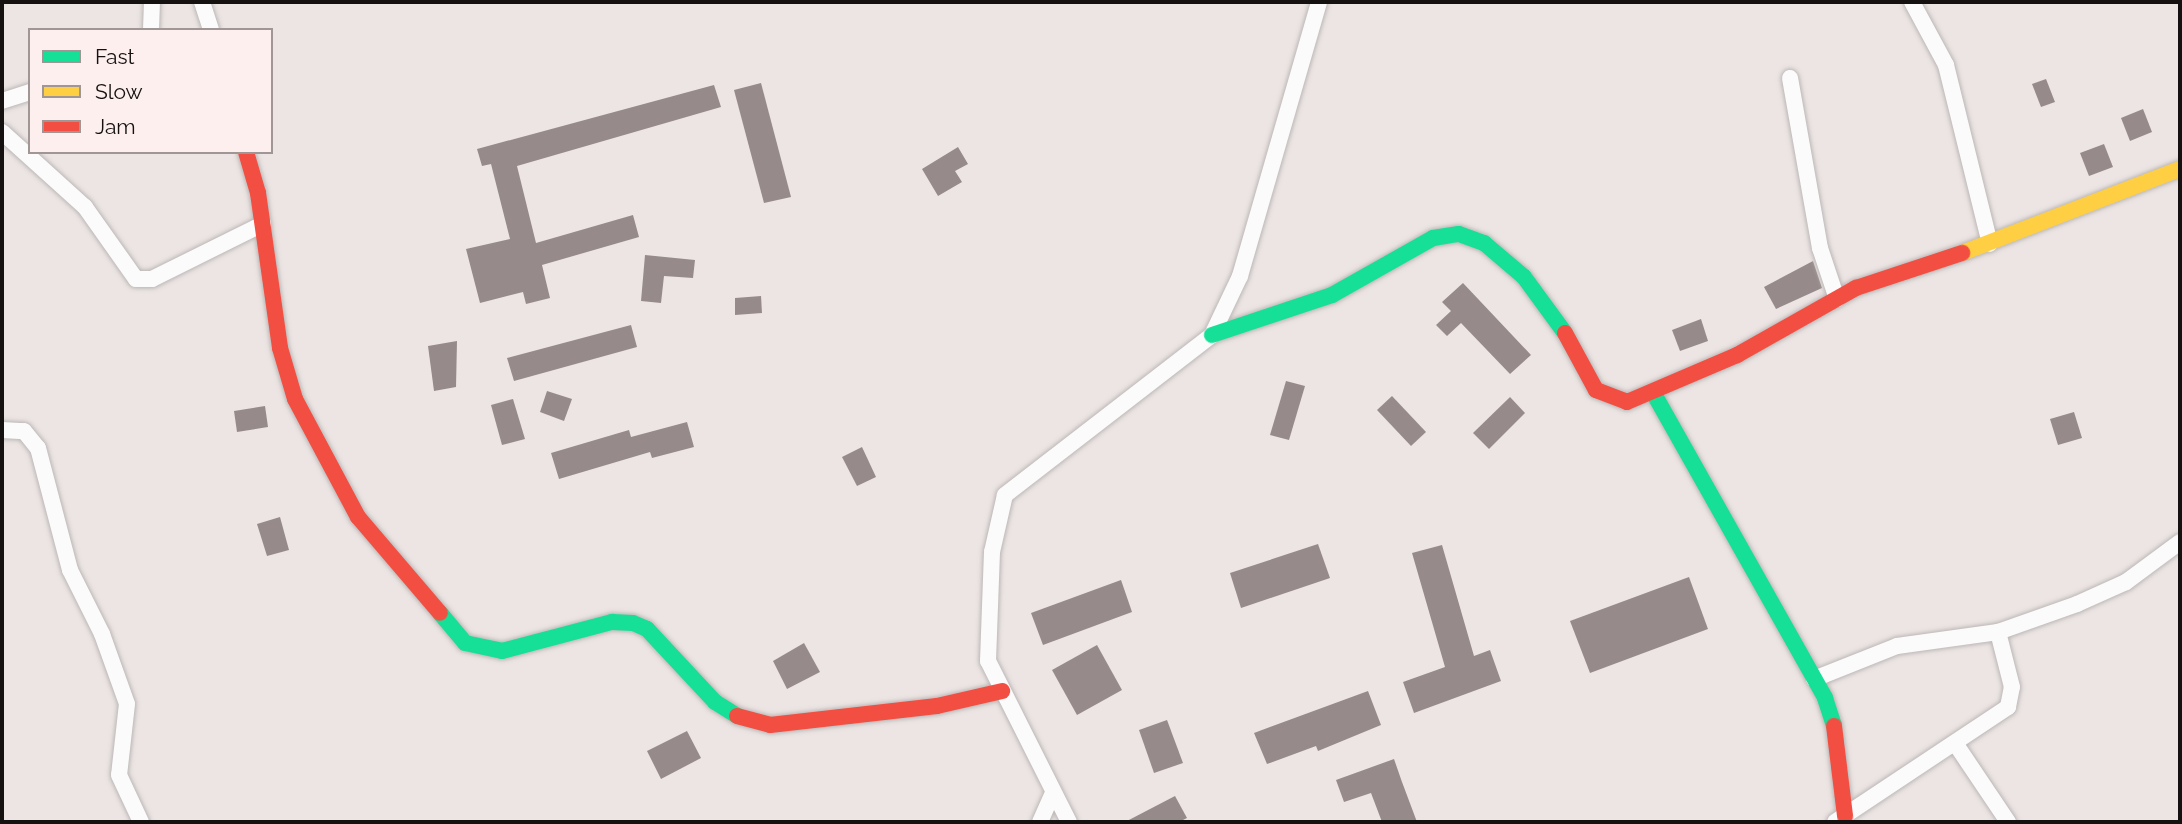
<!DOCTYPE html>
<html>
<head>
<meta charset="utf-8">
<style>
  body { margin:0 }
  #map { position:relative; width:2182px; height:824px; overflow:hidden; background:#ece5e4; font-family:Raleway,sans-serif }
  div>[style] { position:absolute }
  .building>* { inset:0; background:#968b8a }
  .roads { filter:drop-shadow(0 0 2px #bcb7b6) drop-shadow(0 0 2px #bcb7b6) }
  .street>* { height:16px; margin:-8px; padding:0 8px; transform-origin:8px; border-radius:8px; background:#fcfbfb }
  .fast>* { height:16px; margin:-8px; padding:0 8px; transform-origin:8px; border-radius:8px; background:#16e098 }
  .slow>* { height:16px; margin:-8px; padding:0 8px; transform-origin:8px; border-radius:8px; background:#ffcf43 }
  .jam>* { height:16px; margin:-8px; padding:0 8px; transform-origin:8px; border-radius:8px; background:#f24e42 }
  span { translate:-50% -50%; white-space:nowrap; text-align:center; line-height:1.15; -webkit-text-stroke:7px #fcefee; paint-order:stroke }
  .frame { position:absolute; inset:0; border:4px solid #151110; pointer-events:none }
  .legend { position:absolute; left:28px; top:28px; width:245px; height:126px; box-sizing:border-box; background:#fcefee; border:2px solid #a09695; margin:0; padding:9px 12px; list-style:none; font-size:21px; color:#151110 }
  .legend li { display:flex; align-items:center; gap:14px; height:35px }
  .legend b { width:35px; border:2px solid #a09695 }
</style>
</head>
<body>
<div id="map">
  <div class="building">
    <div style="clip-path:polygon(2046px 79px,2055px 102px,2041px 107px,2032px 84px)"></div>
    <div style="clip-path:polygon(761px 83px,791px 197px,764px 203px,734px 90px)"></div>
    <div style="clip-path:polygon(714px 85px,721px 107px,517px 166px,536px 243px,633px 215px,639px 237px,542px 265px,550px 298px,526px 304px,523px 292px,480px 303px,466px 249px,510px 239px,491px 164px,482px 166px,477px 149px)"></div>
    <div style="clip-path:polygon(2143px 109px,2152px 132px,2130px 141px,2121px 118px)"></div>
    <div style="clip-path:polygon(2104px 144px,2113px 167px,2089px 176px,2080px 153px)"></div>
    <div style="clip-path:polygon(958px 147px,968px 164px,955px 171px,962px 182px,938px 196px,922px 169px)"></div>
    <div style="clip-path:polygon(645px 255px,695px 260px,693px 278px,664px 276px,661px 303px,641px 301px)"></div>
    <div style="clip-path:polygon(1813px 261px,1822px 288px,1776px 309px,1764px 287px)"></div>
    <div style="clip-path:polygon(1463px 283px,1531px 355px,1510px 374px,1461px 323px,1447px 336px,1436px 325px,1451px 311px,1442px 302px)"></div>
    <div style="clip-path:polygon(761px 296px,762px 313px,735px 315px,735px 298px)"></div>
    <div style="clip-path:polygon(1701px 319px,1708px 341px,1680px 351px,1672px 330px)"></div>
    <div style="clip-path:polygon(631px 325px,637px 347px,514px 381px,507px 358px)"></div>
    <div style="clip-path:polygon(457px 341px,456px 387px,434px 391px,428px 346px)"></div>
    <div style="clip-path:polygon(1286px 381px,1305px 386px,1289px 440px,1270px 435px)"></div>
    <div style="clip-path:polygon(547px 391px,572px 399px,564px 421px,540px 412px)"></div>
    <div style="clip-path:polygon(1392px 396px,1426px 432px,1411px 446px,1377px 410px)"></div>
    <div style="clip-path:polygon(1510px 397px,1525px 413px,1489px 449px,1473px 433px)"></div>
    <div style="clip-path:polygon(513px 399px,525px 439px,502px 445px,491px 405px)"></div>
    <div style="clip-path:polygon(265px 406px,268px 427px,237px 432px,234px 411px)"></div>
    <div style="clip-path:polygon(2074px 412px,2082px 438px,2058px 445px,2050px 419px)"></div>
    <div style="clip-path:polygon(687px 422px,694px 447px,652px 458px,650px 452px,559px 479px,551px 453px,629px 430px,631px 437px)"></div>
    <div style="clip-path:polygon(862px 447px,876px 477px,857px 486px,842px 457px)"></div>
    <div style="clip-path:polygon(280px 517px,289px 550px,267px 556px,257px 524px)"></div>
    <div style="clip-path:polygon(1318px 544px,1330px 578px,1241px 608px,1230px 573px)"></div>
    <div style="clip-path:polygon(1442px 545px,1474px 656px,1490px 650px,1501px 681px,1414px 713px,1403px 682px,1445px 667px,1412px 553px)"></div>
    <div style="clip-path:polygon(1689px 577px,1708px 629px,1590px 673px,1570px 621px)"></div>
    <div style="clip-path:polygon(1121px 580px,1132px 612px,1043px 645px,1031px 613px)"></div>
    <div style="clip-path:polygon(804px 643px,820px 672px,787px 689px,773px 661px)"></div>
    <div style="clip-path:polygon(1097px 645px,1122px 690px,1077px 715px,1052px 670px)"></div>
    <div style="clip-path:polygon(1368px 691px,1381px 725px,1318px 751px,1316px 746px,1267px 764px,1254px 733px)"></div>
    <div style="clip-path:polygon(1167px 720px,1183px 763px,1154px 773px,1139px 730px)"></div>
    <div style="clip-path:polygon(687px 731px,701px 758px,661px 779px,647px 751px)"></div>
    <div style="clip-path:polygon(1394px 759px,1402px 782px,1417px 822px,1382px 822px,1371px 793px,1344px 802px,1336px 780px)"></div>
    <div style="clip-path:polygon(1175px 796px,1187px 818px,1179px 822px,1125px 822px)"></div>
  </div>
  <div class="roads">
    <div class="street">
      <div style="left:202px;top:2px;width:29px;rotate:72deg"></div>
      <div style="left:1912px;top:2px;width:72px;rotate:61.6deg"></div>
      <div style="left:1946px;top:65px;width:184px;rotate:76.2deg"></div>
      <div style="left:151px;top:30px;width:28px;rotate:-88deg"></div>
      <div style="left:1790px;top:78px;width:173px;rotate:80deg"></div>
      <div style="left:1820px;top:248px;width:54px;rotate:71.6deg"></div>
      <div style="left:2px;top:101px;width:29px;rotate:-18deg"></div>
      <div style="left:2px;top:132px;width:112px;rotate:42.1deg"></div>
      <div style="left:85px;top:207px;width:88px;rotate:54.7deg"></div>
      <div style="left:136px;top:279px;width:16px"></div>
      <div style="left:152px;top:279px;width:124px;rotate:-26.4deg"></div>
      <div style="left:2px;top:430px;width:22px;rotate:3deg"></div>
      <div style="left:24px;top:431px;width:22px;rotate:51deg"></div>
      <div style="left:38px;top:448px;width:126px;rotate:75.3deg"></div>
      <div style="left:70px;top:570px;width:72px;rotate:63.4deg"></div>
      <div style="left:102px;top:634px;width:74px;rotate:70.3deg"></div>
      <div style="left:127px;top:704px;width:71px;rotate:96.4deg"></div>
      <div style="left:119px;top:775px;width:52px;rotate:64.9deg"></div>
      <div style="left:1814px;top:679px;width:89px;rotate:-21.7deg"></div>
      <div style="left:1897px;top:646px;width:102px;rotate:-7.9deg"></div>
      <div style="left:1998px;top:632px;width:84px;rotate:-19.5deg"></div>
      <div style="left:2077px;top:604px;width:54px;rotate:-24.2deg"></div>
      <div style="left:2126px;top:582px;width:67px;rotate:-36.5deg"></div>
      <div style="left:1957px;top:746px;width:92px;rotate:56.1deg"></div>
      <div style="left:1040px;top:822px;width:32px;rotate:-66deg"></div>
      <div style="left:1069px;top:822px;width:180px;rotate:-116.7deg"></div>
      <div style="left:988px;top:661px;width:109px;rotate:-87.9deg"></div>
      <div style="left:992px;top:552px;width:58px;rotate:-77.2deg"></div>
      <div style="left:1005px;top:495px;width:262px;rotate:-37.7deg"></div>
      <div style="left:1212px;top:335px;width:65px;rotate:-64.6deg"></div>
      <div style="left:1240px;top:276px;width:285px;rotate:-73.9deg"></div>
      <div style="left:1835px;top:822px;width:208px;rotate:-33.6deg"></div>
      <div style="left:2008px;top:707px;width:20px;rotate:-79deg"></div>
      <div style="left:2012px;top:687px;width:57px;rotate:-104.3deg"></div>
    </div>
    <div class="fast">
      <div style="left:1212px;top:335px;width:126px;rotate:-18.4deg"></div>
      <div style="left:1332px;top:295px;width:116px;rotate:-29.4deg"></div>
      <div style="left:1433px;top:238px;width:26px;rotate:-9deg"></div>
      <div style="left:1459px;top:234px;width:27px;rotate:20deg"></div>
      <div style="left:1484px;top:243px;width:52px;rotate:40.4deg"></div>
      <div style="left:1524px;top:277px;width:69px;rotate:53.8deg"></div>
      <div style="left:1654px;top:394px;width:349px;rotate:60.6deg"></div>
      <div style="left:1825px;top:698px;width:29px;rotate:72deg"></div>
      <div style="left:440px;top:613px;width:39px;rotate:50deg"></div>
      <div style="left:465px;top:643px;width:38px;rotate:12deg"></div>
      <div style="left:502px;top:651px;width:114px;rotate:-14.8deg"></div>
      <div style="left:612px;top:622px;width:21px;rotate:3deg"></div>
      <div style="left:633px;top:623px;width:15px;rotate:23deg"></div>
      <div style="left:647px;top:629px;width:100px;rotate:47deg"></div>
      <div style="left:715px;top:702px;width:26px;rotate:32deg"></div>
    </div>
    <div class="slow">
      <div style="left:1962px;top:253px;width:234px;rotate:-21.1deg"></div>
    </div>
    <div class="jam">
      <div style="left:246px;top:152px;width:43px;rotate:73.7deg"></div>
      <div style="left:258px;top:193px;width:157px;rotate:81.9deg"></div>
      <div style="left:280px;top:348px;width:53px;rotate:73.6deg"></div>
      <div style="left:295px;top:399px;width:134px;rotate:61.9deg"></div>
      <div style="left:358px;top:517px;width:126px;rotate:49.5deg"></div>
      <div style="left:1565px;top:333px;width:65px;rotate:61.5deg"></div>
      <div style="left:1596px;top:390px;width:33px;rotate:21deg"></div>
      <div style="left:1627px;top:402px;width:120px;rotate:-23.1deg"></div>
      <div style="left:1737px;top:355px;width:137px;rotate:-29.4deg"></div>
      <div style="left:1856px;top:288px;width:112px;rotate:-18.3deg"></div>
      <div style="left:737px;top:716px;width:34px;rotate:15deg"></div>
      <div style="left:770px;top:725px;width:168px;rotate:-6.5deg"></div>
      <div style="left:937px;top:706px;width:67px;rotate:-13deg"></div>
      <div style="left:1834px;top:726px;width:91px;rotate:83deg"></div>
    </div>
  </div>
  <div class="frame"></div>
  <ul class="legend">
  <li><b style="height:9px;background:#16e098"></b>Fast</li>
  <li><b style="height:9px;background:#ffcf43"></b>Slow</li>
  <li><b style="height:9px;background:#f24e42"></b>Jam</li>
  </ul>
</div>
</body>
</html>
